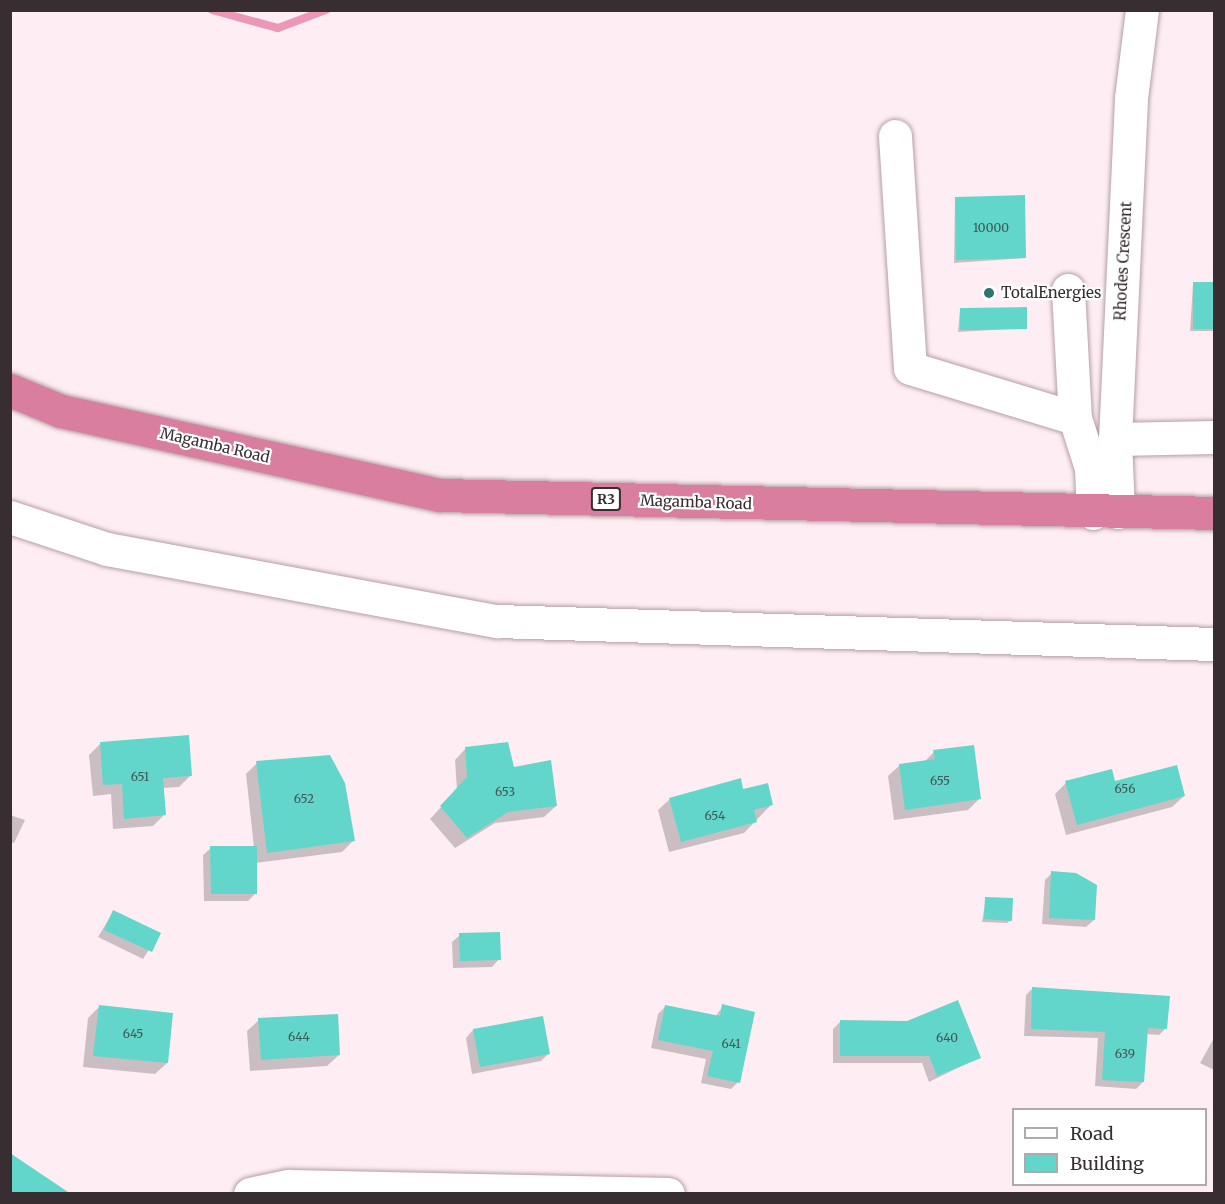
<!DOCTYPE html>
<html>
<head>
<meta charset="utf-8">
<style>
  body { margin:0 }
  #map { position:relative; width:1225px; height:1204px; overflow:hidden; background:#feeef3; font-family:Merriweather,serif }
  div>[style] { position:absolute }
  .shadow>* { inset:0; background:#0003 }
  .stream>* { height:8px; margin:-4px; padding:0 4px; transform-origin:4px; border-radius:4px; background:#eb97b5 }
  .building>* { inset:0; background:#62d6ca }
  .roads { filter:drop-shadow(0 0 2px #b69ea5) drop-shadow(0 0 2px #b69ea5) }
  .minor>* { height:33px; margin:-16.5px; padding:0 16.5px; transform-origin:16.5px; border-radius:16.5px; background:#fff }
  .highway>* { height:33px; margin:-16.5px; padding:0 16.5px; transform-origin:16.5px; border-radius:16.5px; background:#da7ea0 }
  .dots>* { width:16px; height:16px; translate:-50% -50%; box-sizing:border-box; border:3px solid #fff; border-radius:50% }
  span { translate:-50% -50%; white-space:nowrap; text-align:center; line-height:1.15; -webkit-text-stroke:4.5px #fff; paint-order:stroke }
  .number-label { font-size:12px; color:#425857 }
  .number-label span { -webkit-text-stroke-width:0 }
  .shield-label span { padding:2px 4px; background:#fff; border:2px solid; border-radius:4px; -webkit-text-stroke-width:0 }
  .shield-label { font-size:14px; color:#382e31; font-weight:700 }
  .street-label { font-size:15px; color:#382e31 }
  .poi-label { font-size:15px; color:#382e31 }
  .left { translate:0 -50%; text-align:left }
  .frame { position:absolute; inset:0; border:12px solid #382e31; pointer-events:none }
  .legend { position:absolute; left:1012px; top:1108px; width:195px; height:78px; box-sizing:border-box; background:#fff; border:2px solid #afabad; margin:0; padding:8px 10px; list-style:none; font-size:18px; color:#382e31 }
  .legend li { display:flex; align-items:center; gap:12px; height:30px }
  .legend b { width:30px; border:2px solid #afabad }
</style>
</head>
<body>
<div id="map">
  <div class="shadow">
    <div style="clip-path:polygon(955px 199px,1025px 258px,954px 263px)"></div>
    <div style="clip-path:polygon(1193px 283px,1214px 283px,1214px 359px,1214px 331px,1190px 331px)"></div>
    <div style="clip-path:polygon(960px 309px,1025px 328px,958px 332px)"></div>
    <div style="clip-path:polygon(101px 743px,190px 776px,179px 787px,162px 788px,165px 814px,153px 826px,113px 829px,111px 794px,93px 796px,89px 755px)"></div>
    <div style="clip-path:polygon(466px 748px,513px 768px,556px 806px,544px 817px,495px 823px,455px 848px,430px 819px,457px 790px,455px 760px)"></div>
    <div style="clip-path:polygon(934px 752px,979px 799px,968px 810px,894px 820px,888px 776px,900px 765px,924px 762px)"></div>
    <div style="clip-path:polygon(257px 763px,353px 841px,342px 852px,255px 863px,255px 894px,248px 901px,204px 901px,203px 855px,211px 848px,254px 848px,246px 774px)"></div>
    <div style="clip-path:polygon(1066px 783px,1114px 783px,1184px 796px,1172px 807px,1066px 835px,1055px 794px)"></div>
    <div style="clip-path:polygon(670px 799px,772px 804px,744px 833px,669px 852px,658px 810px)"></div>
    <div style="clip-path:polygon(10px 815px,25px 820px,14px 843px,10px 842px)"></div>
    <div style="clip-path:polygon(1052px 873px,1094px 920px,1086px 927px,1042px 924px,1045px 880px)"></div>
    <div style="clip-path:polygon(986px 898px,1011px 920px,1007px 923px,982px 922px)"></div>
    <div style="clip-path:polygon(113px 912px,159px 934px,143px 959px,98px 937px)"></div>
    <div style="clip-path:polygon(460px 935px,499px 959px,492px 967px,453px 968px,452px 942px)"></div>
    <div style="clip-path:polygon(1033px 988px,1166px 1028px,1159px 1035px,1146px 1034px,1143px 1082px,1136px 1089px,1095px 1086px,1098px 1038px,1024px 1036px,1026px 995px)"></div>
    <div style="clip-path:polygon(723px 1006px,738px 1082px,731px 1089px,701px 1083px,706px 1059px,651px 1048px,658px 1014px,665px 1007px,715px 1017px)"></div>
    <div style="clip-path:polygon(99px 1007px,167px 1063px,155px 1074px,83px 1067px,88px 1018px)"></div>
    <div style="clip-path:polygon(259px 1020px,339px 1055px,327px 1066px,250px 1071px,247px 1031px)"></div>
    <div style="clip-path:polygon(840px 1022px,980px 1057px,929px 1082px,922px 1063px,833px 1063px,833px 1029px)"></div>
    <div style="clip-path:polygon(473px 1030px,548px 1054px,541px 1061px,472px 1074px,466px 1038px)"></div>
    <div style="clip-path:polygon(1214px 1038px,1214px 1070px,1200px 1063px)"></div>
  </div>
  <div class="stream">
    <div style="left:212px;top:10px;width:68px;rotate:15.3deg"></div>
    <div style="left:278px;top:28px;width:51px;rotate:-20.6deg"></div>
  </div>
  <div class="building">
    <div style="clip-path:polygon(1025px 195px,1026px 258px,956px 260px,955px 197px)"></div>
    <div style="clip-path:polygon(1193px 282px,1215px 282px,1215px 329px,1193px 329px)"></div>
    <div style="clip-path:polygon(1027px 307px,1027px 329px,960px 330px,960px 308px)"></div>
    <div style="clip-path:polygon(189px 735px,192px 776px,163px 778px,166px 815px,124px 819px,122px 784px,103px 785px,100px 742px)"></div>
    <div style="clip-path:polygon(508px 742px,514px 767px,551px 760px,557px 806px,508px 812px,467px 838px,440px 806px,467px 777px,465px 747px)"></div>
    <div style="clip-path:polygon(974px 745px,981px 799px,905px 810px,899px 764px,935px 759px,933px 750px)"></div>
    <div style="clip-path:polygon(330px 755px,345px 783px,355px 841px,267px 853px,256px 761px)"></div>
    <div style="clip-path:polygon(1177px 765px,1185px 796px,1077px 825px,1065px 781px,1112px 769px,1115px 781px)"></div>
    <div style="clip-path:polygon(741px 778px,743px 789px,768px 783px,773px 805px,754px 810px,757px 822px,681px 842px,669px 798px)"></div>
    <div style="clip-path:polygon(210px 846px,257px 846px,257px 894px,211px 894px)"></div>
    <div style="clip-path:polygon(1051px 871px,1076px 873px,1097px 885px,1095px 920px,1049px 918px)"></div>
    <div style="clip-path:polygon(985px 897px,1013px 898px,1012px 921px,984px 919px)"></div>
    <div style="clip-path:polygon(113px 910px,161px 933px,152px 952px,104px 930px)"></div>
    <div style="clip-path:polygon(500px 932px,501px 960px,460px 961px,459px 933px)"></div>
    <div style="clip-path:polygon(1032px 987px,1170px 996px,1167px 1029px,1148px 1028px,1144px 1082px,1102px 1080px,1105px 1032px,1031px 1029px)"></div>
    <div style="clip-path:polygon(958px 1000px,981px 1058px,937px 1076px,929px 1056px,840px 1056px,840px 1020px,907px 1021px)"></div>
    <div style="clip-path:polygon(722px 1004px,755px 1012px,740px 1083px,707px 1076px,713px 1051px,658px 1040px,665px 1005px,720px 1016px)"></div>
    <div style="clip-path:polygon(99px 1005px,173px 1013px,168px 1063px,93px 1056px)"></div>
    <div style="clip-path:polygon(338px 1014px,340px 1055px,261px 1060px,258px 1018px)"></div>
    <div style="clip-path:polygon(543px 1016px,550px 1054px,480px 1067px,473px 1029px)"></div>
    <div style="clip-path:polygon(10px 1153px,71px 1194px,10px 1194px)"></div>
  </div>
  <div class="roads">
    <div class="minor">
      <div style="left:895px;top:136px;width:232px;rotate:86.3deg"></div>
      <div style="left:910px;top:368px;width:172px;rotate:16.9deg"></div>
      <div style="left:1075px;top:418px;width:52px;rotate:72.3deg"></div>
      <div style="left:1091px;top:468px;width:45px;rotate:87.5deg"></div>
      <div style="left:1068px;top:290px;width:128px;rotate:86.9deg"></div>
      <div style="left:1115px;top:439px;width:99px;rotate:-1.2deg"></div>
      <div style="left:1118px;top:512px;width:73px;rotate:-92.4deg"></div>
      <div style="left:1115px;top:439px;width:341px;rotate:-87.3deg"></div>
      <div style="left:1131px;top:98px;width:89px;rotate:-82.9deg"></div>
      <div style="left:10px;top:517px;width:102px;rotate:18.3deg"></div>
      <div style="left:107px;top:549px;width:397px;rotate:10.5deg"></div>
      <div style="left:497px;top:621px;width:717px;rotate:1.84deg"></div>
      <div style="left:250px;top:1194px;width:40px;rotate:-12deg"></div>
      <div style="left:289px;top:1186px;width:379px;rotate:1.2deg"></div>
    </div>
    <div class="highway">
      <div style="left:10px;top:390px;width:55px;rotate:22.4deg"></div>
      <div style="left:61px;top:411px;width:388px;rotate:12.5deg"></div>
      <div style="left:440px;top:495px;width:774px;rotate:1.33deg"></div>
    </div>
  </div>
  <div class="dots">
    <div style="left:989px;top:293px;background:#2c746d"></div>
  </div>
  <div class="number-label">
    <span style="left:991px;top:228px">10000</span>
    <span style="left:140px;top:777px">651</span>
    <span style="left:940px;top:781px">655</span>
    <span style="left:1125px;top:789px">656</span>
    <span style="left:505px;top:792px">653</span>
    <span style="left:304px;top:799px">652</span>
    <span style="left:715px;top:816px">654</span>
    <span style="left:133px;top:1034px">645</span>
    <span style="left:299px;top:1037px">644</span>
    <span style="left:947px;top:1038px">640</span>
    <span style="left:731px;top:1044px">641</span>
    <span style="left:1125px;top:1054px">639</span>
  </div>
  <div class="shield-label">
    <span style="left:606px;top:499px">R3</span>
  </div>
  <div class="street-label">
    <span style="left:1123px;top:261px;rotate:-87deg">Rhodes Crescent</span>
    <span style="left:215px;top:445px;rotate:13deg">Magamba Road</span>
    <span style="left:696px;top:502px;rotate:2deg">Magamba Road</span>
  </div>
  <div class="poi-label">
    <span class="left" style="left:1001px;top:293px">TotalEnergies</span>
  </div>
  <div class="frame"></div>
  <ul class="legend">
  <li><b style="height:8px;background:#fff"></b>Road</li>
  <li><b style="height:16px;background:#62d6ca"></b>Building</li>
  </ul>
</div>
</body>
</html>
